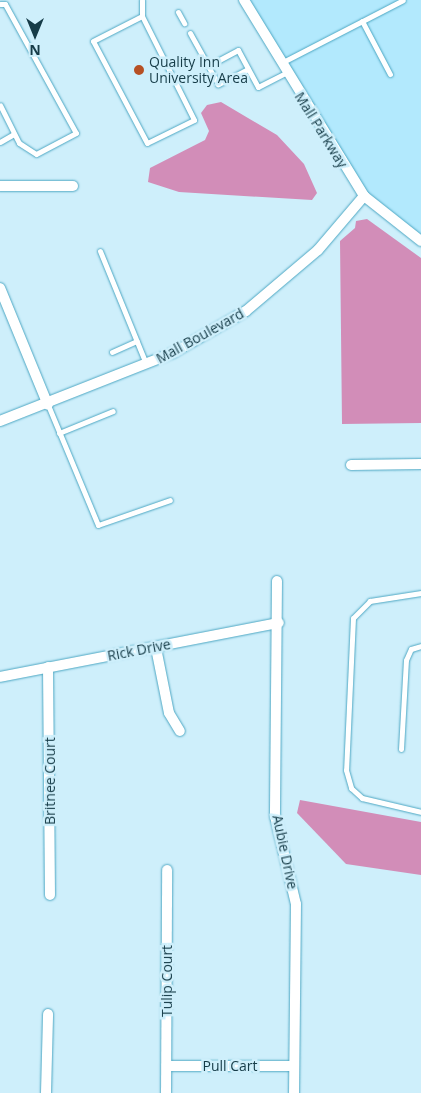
<!DOCTYPE html>
<html>
<head>
<meta charset="utf-8">
<style>
  body { margin:0 }
  #map { position:relative; width:421px; height:1093px; overflow:hidden; background:#ceeffb; font-family:"Open Sans",sans-serif }
  div>[style] { position:absolute }
  .built>* { inset:0; background:#b2e9fd }
  .forest>* { inset:0; background:#d28db8 }
  .roads { filter:drop-shadow(0 0 1px #4da7c3) drop-shadow(0 0 1px #4da7c3) }
  .service>* { height:5px; margin:-2.5px; padding:0 2.5px; transform-origin:2.5px; border-radius:2.5px; background:#fff }
  .minor>* { height:10px; margin:-5px; padding:0 5px; transform-origin:5px; border-radius:5px; background:#fff }
  .dots>* { width:14px; height:14px; translate:-50% -50%; box-sizing:border-box; border:2px solid #ceeffb; border-radius:50% }
  span { translate:-50% -50%; white-space:nowrap; text-align:center; line-height:1.15; -webkit-text-stroke:5px #ceeffb; paint-order:stroke }
  .poi-label { font-size:14px; color:#163c48 }
  .left { translate:0 -50%; text-align:left }
  .street-label { font-size:14px; color:#163c48 }
  .north { position:absolute; left:10px; top:10px; width:50px; height:50px; -webkit-text-stroke:4px #ceeffb; paint-order:stroke; rotate:180deg; font-size:14px; font-weight:700; line-height:20px; text-align:center; color:#163c48 }
  .north::after { content:''; display:block; margin:auto; width:18px; height:22px; background:#163c48; clip-path:polygon(50% 0,100% 100%,50% 72%,0 100%) }
</style>
</head>
<body>
<div id="map">
  <div class="built">
    <div style="clip-path:polygon(244px 0,421px 0,421px 241px,364px 196px)"></div>
  </div>
  <div class="forest">
    <div style="clip-path:polygon(221px 102px,277px 135px,304px 164px,317px 193px,312px 200px,179px 192px,148px 182px,150px 168px,205px 140px,209px 131px,201px 113px,207px 105px)"></div>
    <div style="clip-path:polygon(367px 219px,421px 258px,421px 423px,342px 424px,340px 241px,355px 228px,356px 221px)"></div>
    <div style="clip-path:polygon(300px 800px,421px 822px,421px 875px,346px 864px,297px 813px)"></div>
  </div>
  <div class="roads">
    <div class="service">
      <div style="left:142px;top:0;width:16px;rotate:90deg"></div>
      <div style="left:142px;top:16px;width:116px;rotate:63.4deg"></div>
      <div style="left:194px;top:120px;width:52px;rotate:153.9deg"></div>
      <div style="left:147px;top:143px;width:115px;rotate:-117.9deg"></div>
      <div style="left:93px;top:41px;width:55px;rotate:-27deg"></div>
      <div style="left:0;top:4px;width:5px"></div>
      <div style="left:5px;top:4px;width:147px;rotate:61.2deg"></div>
      <div style="left:76px;top:133px;width:45px;rotate:152.3deg"></div>
      <div style="left:36px;top:154px;width:20px;rotate:-147deg"></div>
      <div style="left:19px;top:143px;width:42px;rotate:-116.6deg"></div>
      <div style="left:178px;top:12px;width:13px;rotate:61deg"></div>
      <div style="left:362px;top:21px;width:60px;rotate:62.2deg"></div>
      <div style="left:190px;top:33px;width:38px;rotate:61deg"></div>
      <div style="left:281px;top:63px;width:137px;rotate:-27.3deg"></div>
      <div style="left:248px;top:69px;width:34px;rotate:153deg"></div>
      <div style="left:218px;top:84px;width:21px;rotate:-119deg"></div>
      <div style="left:208px;top:66px;width:34px;rotate:-28deg"></div>
      <div style="left:238px;top:50px;width:42px;rotate:61.6deg"></div>
      <div style="left:258px;top:87px;width:30px;rotate:-27deg"></div>
      <div style="left:0;top:142px;width:16px;rotate:-30deg"></div>
      <div style="left:100px;top:251px;width:122px;rotate:67.8deg"></div>
      <div style="left:112px;top:352px;width:27px;rotate:-24deg"></div>
      <div style="left:48px;top:405px;width:130px;rotate:67.4deg"></div>
      <div style="left:98px;top:525px;width:76px;rotate:-19.1deg"></div>
      <div style="left:59px;top:433px;width:58px;rotate:-22.2deg"></div>
      <div style="left:421px;top:593px;width:52px;rotate:171.1deg"></div>
      <div style="left:370px;top:601px;width:24px;rotate:135deg"></div>
      <div style="left:353px;top:618px;width:152px;rotate:92.6deg"></div>
      <div style="left:346px;top:770px;width:19px;rotate:74deg"></div>
      <div style="left:351px;top:788px;width:15px;rotate:42deg"></div>
      <div style="left:362px;top:798px;width:61px;rotate:13.3deg"></div>
      <div style="left:401px;top:749px;width:89px;rotate:-86.8deg"></div>
      <div style="left:406px;top:660px;width:12px;rotate:-66deg"></div>
      <div style="left:411px;top:649px;width:10px;rotate:-17deg"></div>
    </div>
    <div class="minor">
      <div style="left:244px;top:0;width:230px;rotate:58.5deg"></div>
      <div style="left:364px;top:196px;width:73px;rotate:38.3deg"></div>
      <div style="left:0;top:186px;width:73px"></div>
      <div style="left:0;top:288px;width:126px;rotate:67.7deg"></div>
      <div style="left:0;top:421px;width:186px;rotate:-21.5deg"></div>
      <div style="left:173px;top:353px;width:84px;rotate:-29.9deg"></div>
      <div style="left:246px;top:311px;width:94px;rotate:-40.3deg"></div>
      <div style="left:318px;top:250px;width:71px;rotate:-49.6deg"></div>
      <div style="left:351px;top:465px;width:70px;rotate:-0.8deg"></div>
      <div style="left:277px;top:581px;width:235px;rotate:90.5deg"></div>
      <div style="left:275px;top:816px;width:90px;rotate:76.6deg"></div>
      <div style="left:296px;top:904px;width:189px;rotate:90.6deg"></div>
      <div style="left:156px;top:648px;width:66px;rotate:78.7deg"></div>
      <div style="left:169px;top:713px;width:21px;rotate:59deg"></div>
      <div style="left:48px;top:667px;width:228px;rotate:89.5deg"></div>
      <div style="left:0;top:677px;width:284px;rotate:-11deg"></div>
      <div style="left:167px;top:1066px;width:127px"></div>
      <div style="left:46px;top:1093px;width:79px;rotate:-88.5deg"></div>
      <div style="left:166px;top:1093px;width:223px;rotate:-89.7deg"></div>
    </div>
  </div>
  <div class="dots">
    <div style="left:139px;top:70px;background:#b65024"></div>
  </div>
  <div class="poi-label">
    <span class="left" style="left:149px;top:70px">Quality Inn<br>University Area</span>
  </div>
  <div class="street-label">
    <span style="left:321px;top:130px;rotate:58deg">Mall Parkway</span>
    <span style="left:200px;top:336px;rotate:-29deg">Mall Boulevard</span>
    <span style="left:139px;top:650px;rotate:-11deg">Rick Drive</span>
    <span style="left:50px;top:781px;rotate:-90deg">Britnee Court</span>
    <span style="left:285px;top:852px;rotate:78deg">Aubie Drive</span>
    <span style="left:167px;top:981px;rotate:-90deg">Tulip Court</span>
    <span style="left:230px;top:1066px">Pull Cart</span>
  </div>
  <div class="north">N</div>
</div>
</body>
</html>
